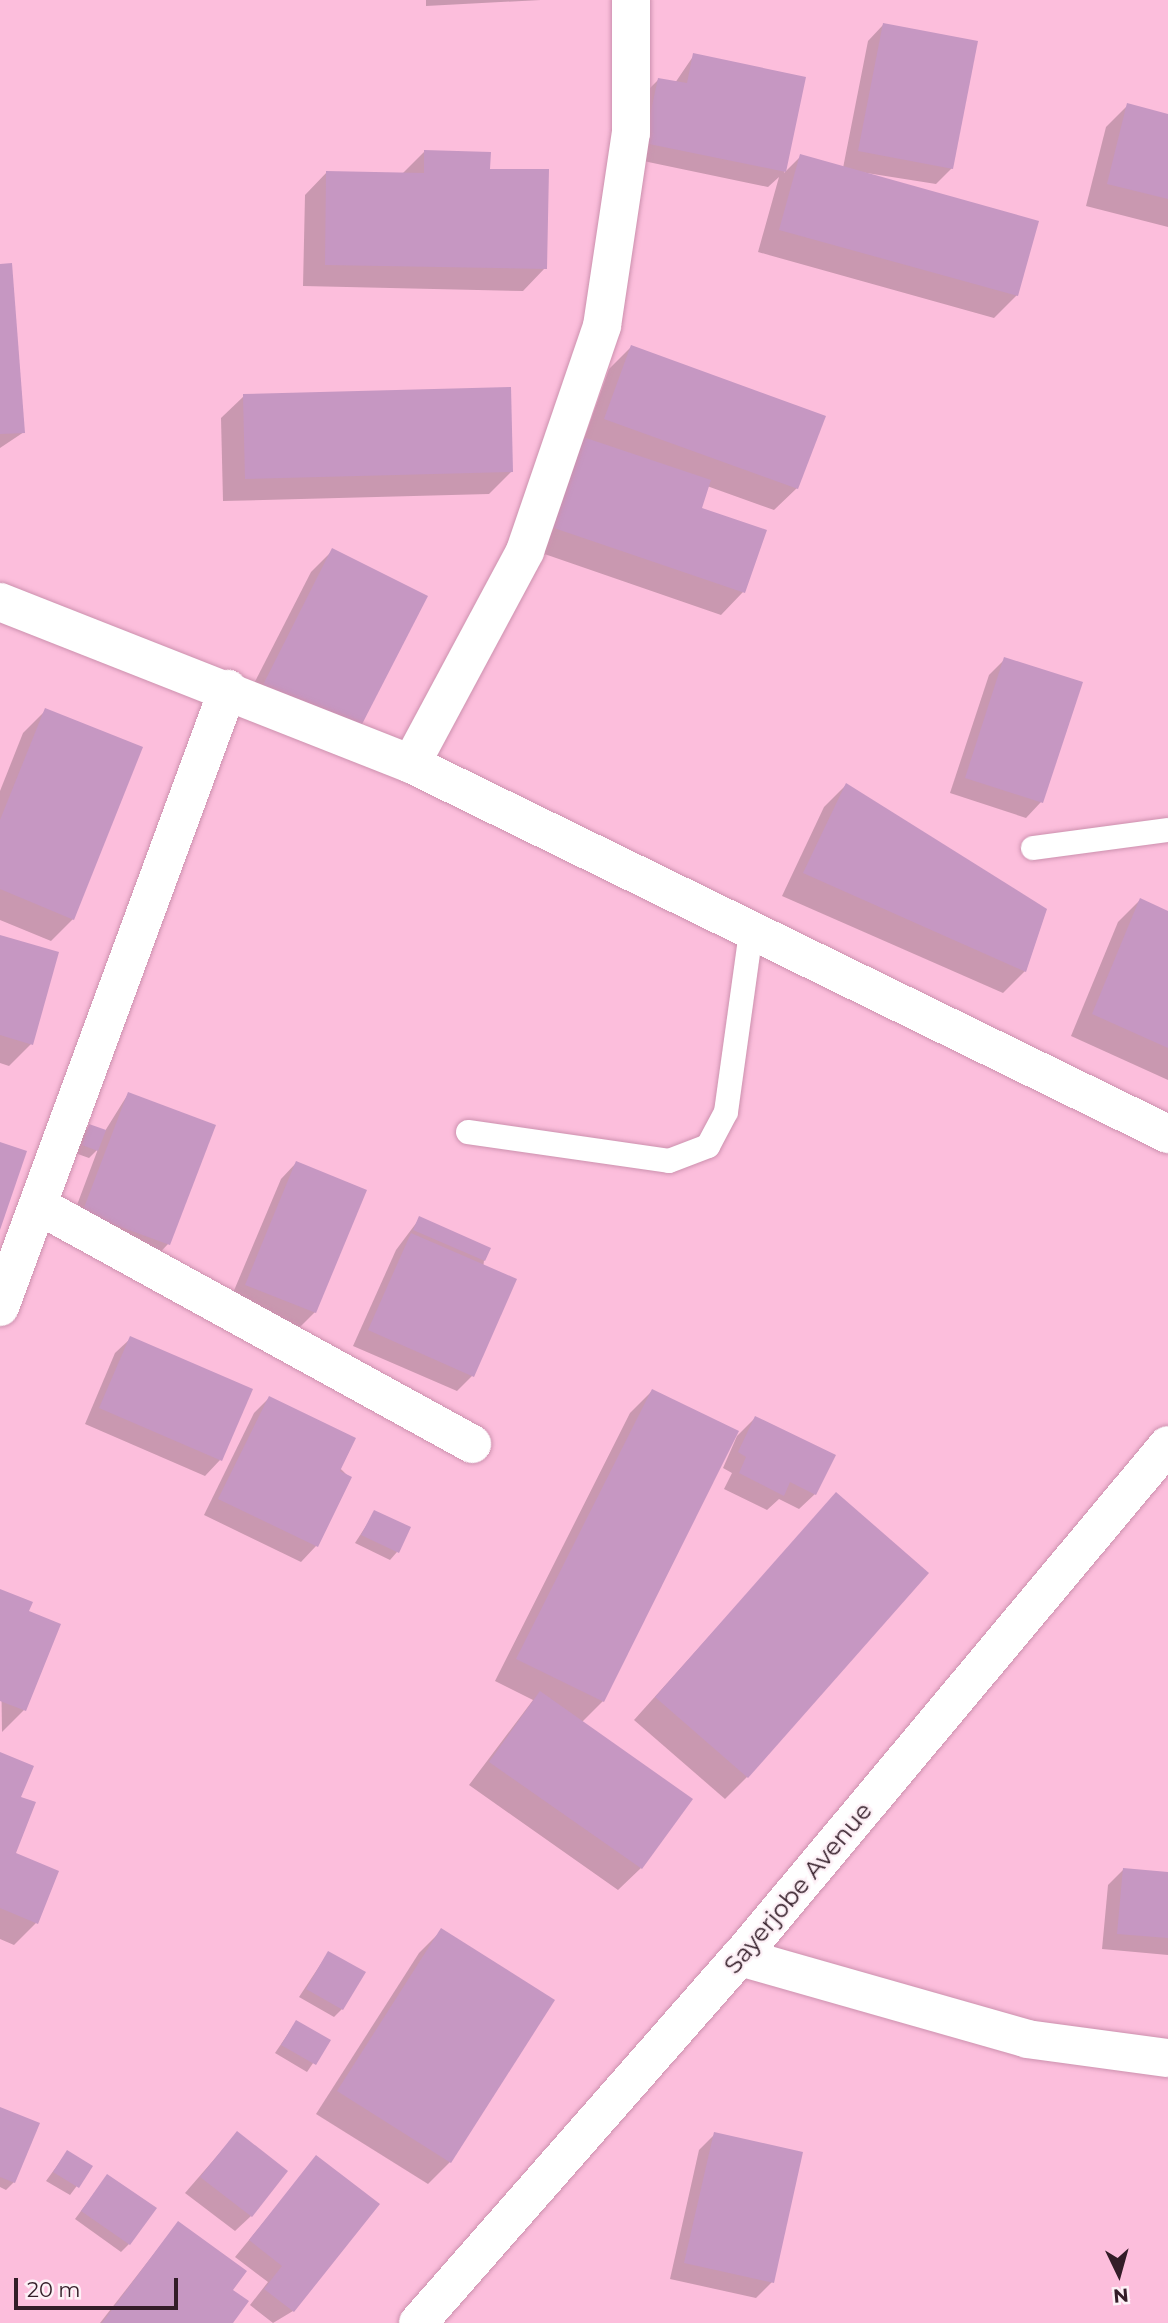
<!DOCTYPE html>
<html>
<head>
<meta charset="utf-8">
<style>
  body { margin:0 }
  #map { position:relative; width:1168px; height:2323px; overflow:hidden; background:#fcbedc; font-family:Montserrat,sans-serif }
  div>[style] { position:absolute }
  .shadow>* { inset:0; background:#0003 }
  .building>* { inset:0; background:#c697c2 }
  .roads { filter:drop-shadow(0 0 2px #cc91ae) drop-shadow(0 0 2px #cc91ae) }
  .lane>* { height:24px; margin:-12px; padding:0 12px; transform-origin:12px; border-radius:12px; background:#fff }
  .street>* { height:38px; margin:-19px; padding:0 19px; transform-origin:19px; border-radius:19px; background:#fff }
  .primary>* { height:38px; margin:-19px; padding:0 19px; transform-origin:19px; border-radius:19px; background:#fff }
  span { translate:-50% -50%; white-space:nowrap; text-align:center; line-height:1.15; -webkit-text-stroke:5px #fdf0f6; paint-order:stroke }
  .street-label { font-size:24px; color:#331d28 }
  .north { position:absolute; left:1084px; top:2239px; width:70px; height:70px; -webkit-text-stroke:5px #fdf0f6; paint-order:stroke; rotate:175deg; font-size:19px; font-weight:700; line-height:28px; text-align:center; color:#331d28 }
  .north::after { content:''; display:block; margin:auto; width:24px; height:32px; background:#331d28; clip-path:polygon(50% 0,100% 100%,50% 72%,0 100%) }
  .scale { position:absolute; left:14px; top:2278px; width:164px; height:32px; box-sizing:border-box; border:4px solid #331d28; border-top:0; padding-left:9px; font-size:21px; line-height:24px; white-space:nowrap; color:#331d28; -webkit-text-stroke:5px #fdf0f6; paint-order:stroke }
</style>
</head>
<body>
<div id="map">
  <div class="shadow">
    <div style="clip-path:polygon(426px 0,541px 0,426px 6px)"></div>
    <div style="clip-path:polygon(883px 25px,952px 168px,936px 184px,854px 171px,1017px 295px,994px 318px,758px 252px,779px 177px,768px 187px,629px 158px,643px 95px,658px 80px,675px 83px,694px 55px,804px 78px,784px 173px,801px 156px,843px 168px,868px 41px)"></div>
    <div style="clip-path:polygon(1128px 105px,1168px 116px,1168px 227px,1086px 206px,1106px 127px)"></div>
    <div style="clip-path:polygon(424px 152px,489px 171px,545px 268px,523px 291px,303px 286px,305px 195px,327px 172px,402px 174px)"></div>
    <div style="clip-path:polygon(0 266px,24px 432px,0 448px)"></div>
    <div style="clip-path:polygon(631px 347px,797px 488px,774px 510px,707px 486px,699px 509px,743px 592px,721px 615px,530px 549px,584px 439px,609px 369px)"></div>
    <div style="clip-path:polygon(244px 396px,512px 471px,489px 494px,223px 501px,221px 418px)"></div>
    <div style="clip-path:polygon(333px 550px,425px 596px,242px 707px,311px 572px)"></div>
    <div style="clip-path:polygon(1005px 659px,1041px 802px,1026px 818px,950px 793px,989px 675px)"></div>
    <div style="clip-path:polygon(46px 710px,73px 919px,51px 941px,0 920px,0 791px,23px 733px)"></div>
    <div style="clip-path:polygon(846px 785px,1025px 971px,1003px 993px,782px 896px,824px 807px)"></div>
    <div style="clip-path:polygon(1140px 900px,1168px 913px,1168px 1080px,1071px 1036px,1118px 922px)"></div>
    <div style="clip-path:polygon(0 937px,31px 1044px,9px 1066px,0 1063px)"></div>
    <div style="clip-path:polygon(128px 1094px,213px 1126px,168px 1244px,153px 1260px,68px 1229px,98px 1149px,89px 1158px,75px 1153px,82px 1133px,90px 1126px,105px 1131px)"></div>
    <div style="clip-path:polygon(296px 1163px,315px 1312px,299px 1328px,230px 1300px,281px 1179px)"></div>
    <div style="clip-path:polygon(420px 1218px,484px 1260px,472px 1376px,457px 1391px,353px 1346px,396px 1250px)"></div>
    <div style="clip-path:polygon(131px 1338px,220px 1460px,205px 1476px,85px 1424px,115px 1353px)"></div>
    <div style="clip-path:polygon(652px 1391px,603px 1701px,582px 1722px,641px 1868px,618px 1890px,469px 1785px,533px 1700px,495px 1681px,630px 1413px)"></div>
    <div style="clip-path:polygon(269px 1398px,350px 1478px,316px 1546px,301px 1562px,204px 1515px,254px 1413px)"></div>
    <div style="clip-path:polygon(755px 1418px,815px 1494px,799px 1509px,779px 1499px,767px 1510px,724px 1489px,732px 1473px,723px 1468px,737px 1436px)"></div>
    <div style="clip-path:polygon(836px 1495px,747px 1777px,725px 1799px,634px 1720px)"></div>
    <div style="clip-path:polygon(375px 1512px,397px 1552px,390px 1560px,355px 1543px)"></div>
    <div style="clip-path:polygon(0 1591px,27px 1612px,24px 1710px,2px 1732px)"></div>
    <div style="clip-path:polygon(0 1754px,19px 1798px,13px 1854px,36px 1923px,14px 1945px,0 1939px)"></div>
    <div style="clip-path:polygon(1123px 1870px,1168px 1873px,1168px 1955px,1102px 1949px,1108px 1885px)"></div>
    <div style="clip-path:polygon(441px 1931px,450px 2162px,428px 2184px,316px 2114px,419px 1953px)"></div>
    <div style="clip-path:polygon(328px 1953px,342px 2009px,334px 2017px,299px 1997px)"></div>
    <div style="clip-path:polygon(296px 2022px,328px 2041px,307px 2072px,275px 2053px)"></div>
    <div style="clip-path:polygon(0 2109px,14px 2182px,6px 2190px,0 2187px)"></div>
    <div style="clip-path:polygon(237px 2133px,251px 2216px,235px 2231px,185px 2193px)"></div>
    <div style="clip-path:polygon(715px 2134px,772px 2282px,756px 2298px,670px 2279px,699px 2150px)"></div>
    <div style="clip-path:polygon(67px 2152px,91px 2167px,70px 2195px,46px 2181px)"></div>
    <div style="clip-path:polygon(317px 2157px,293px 2311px,273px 2323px,250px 2305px,268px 2282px,235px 2257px)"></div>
    <div style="clip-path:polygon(107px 2176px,129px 2244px,121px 2252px,75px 2219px)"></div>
    <div style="clip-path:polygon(178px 2223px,230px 2290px,231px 2323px,100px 2323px)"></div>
  </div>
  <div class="building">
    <div style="clip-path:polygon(883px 23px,978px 41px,953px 169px,858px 151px)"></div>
    <div style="clip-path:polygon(693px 53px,806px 77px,786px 172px,644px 143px,658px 78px,687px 83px)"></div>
    <div style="clip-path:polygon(1127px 103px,1168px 114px,1168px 199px,1107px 184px)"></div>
    <div style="clip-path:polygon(424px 150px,491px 152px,490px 169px,549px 169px,547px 269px,325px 265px,326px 171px,424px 173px)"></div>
    <div style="clip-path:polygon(800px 154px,1039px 221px,1018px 296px,779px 230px)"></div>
    <div style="clip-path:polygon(12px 263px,25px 433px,0 434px,0 264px)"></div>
    <div style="clip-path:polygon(631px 345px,826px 416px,798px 489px,604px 419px)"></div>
    <div style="clip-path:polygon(511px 387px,513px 472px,245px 479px,243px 394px)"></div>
    <div style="clip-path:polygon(583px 437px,711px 480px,702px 508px,767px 530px,745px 593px,551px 527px)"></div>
    <div style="clip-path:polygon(332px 548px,428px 596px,358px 732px,263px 685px)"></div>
    <div style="clip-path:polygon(1004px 657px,1083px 682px,1043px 803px,965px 778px)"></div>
    <div style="clip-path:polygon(45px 708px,143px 747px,74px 920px,0 889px,0 820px)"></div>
    <div style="clip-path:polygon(846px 783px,1047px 909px,1026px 972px,803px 873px)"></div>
    <div style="clip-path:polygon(1140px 898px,1168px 911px,1168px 1048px,1092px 1014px)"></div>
    <div style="clip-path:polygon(0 935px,59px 952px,33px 1045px,0 1035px)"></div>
    <div style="clip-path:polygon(128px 1092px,216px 1125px,170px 1245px,82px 1213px)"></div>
    <div style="clip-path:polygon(89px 1124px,106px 1130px,98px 1151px,82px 1145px)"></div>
    <div style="clip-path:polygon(0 1142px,27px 1151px,0 1230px)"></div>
    <div style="clip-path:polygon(296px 1161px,367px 1190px,316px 1313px,245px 1285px)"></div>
    <div style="clip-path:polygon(419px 1216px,491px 1248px,485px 1261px,413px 1230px)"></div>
    <div style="clip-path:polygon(411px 1233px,517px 1279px,474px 1377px,368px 1330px)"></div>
    <div style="clip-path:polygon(130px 1336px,253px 1389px,222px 1461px,99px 1408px)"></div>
    <div style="clip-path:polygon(652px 1389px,739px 1431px,604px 1702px,516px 1659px)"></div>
    <div style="clip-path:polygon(269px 1396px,356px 1438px,340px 1471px,352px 1477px,318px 1547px,218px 1499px)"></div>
    <div style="clip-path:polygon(755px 1416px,836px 1455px,816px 1495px,790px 1482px,784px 1496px,739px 1473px,746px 1457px,738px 1452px)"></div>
    <div style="clip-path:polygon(836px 1492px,929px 1573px,748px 1778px,655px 1697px)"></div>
    <div style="clip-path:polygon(374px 1510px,411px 1527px,399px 1553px,361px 1535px)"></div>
    <div style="clip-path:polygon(0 1589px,33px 1602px,29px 1611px,61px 1624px,26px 1711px,0 1701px)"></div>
    <div style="clip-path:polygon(540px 1691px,693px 1799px,642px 1869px,489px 1762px)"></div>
    <div style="clip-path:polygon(0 1752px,34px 1766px,21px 1797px,36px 1802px,16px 1853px,59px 1871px,38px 1924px,0 1908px)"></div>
    <div style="clip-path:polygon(1123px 1868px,1168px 1872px,1168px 1938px,1117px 1934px)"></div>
    <div style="clip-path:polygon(441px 1928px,555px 2000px,451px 2163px,337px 2091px)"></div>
    <div style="clip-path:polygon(328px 1951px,366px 1972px,343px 2010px,306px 1989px)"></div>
    <div style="clip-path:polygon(296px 2020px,331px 2040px,316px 2065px,281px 2045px)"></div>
    <div style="clip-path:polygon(0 2107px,40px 2123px,15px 2183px,0 2177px)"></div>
    <div style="clip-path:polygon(237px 2131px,288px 2171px,252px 2217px,200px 2177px)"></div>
    <div style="clip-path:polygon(714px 2132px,803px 2152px,774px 2283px,684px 2263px)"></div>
    <div style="clip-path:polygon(67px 2150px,93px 2166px,79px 2188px,53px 2172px)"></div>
    <div style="clip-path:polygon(316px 2155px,380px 2204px,294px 2312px,264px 2289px,282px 2266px,249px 2240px)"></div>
    <div style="clip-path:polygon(107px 2174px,157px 2208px,130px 2245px,81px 2211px)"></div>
    <div style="clip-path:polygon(178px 2221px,247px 2271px,233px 2290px,249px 2301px,233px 2323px,102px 2323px)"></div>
  </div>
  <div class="roads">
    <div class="lane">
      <div style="left:1033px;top:848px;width:136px;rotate:-7.6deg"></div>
      <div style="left:468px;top:1132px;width:203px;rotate:8.2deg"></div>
      <div style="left:669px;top:1161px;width:42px;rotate:-21deg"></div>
      <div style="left:708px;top:1146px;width:38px;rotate:-62deg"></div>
      <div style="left:726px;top:1112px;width:183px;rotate:-82.1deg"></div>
    </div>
    <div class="street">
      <div style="left:0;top:602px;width:442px;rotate:21.5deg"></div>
      <div style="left:411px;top:764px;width:843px;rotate:26.05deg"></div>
      <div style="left:411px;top:764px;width:242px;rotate:-61.8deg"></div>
      <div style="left:525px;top:551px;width:238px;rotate:-71.1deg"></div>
      <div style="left:602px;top:326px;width:195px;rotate:-81.5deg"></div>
      <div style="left:631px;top:133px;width:133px;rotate:-90deg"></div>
      <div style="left:41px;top:1207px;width:492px;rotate:28.8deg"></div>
      <div style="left:0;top:1307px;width:659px;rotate:-69.75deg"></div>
      <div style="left:740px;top:1957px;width:298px;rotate:15.9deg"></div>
      <div style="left:1027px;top:2039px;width:142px;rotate:7.7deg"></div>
    </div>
    <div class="primary">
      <div style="left:418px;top:2323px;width:487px;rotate:-48.7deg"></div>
      <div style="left:740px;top:1957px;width:667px;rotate:-50.11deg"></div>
    </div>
  </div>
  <div class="street-label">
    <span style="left:798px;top:1888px;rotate:-50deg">Sayerjobe Avenue</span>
  </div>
  <div class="north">N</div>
  <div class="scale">20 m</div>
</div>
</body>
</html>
